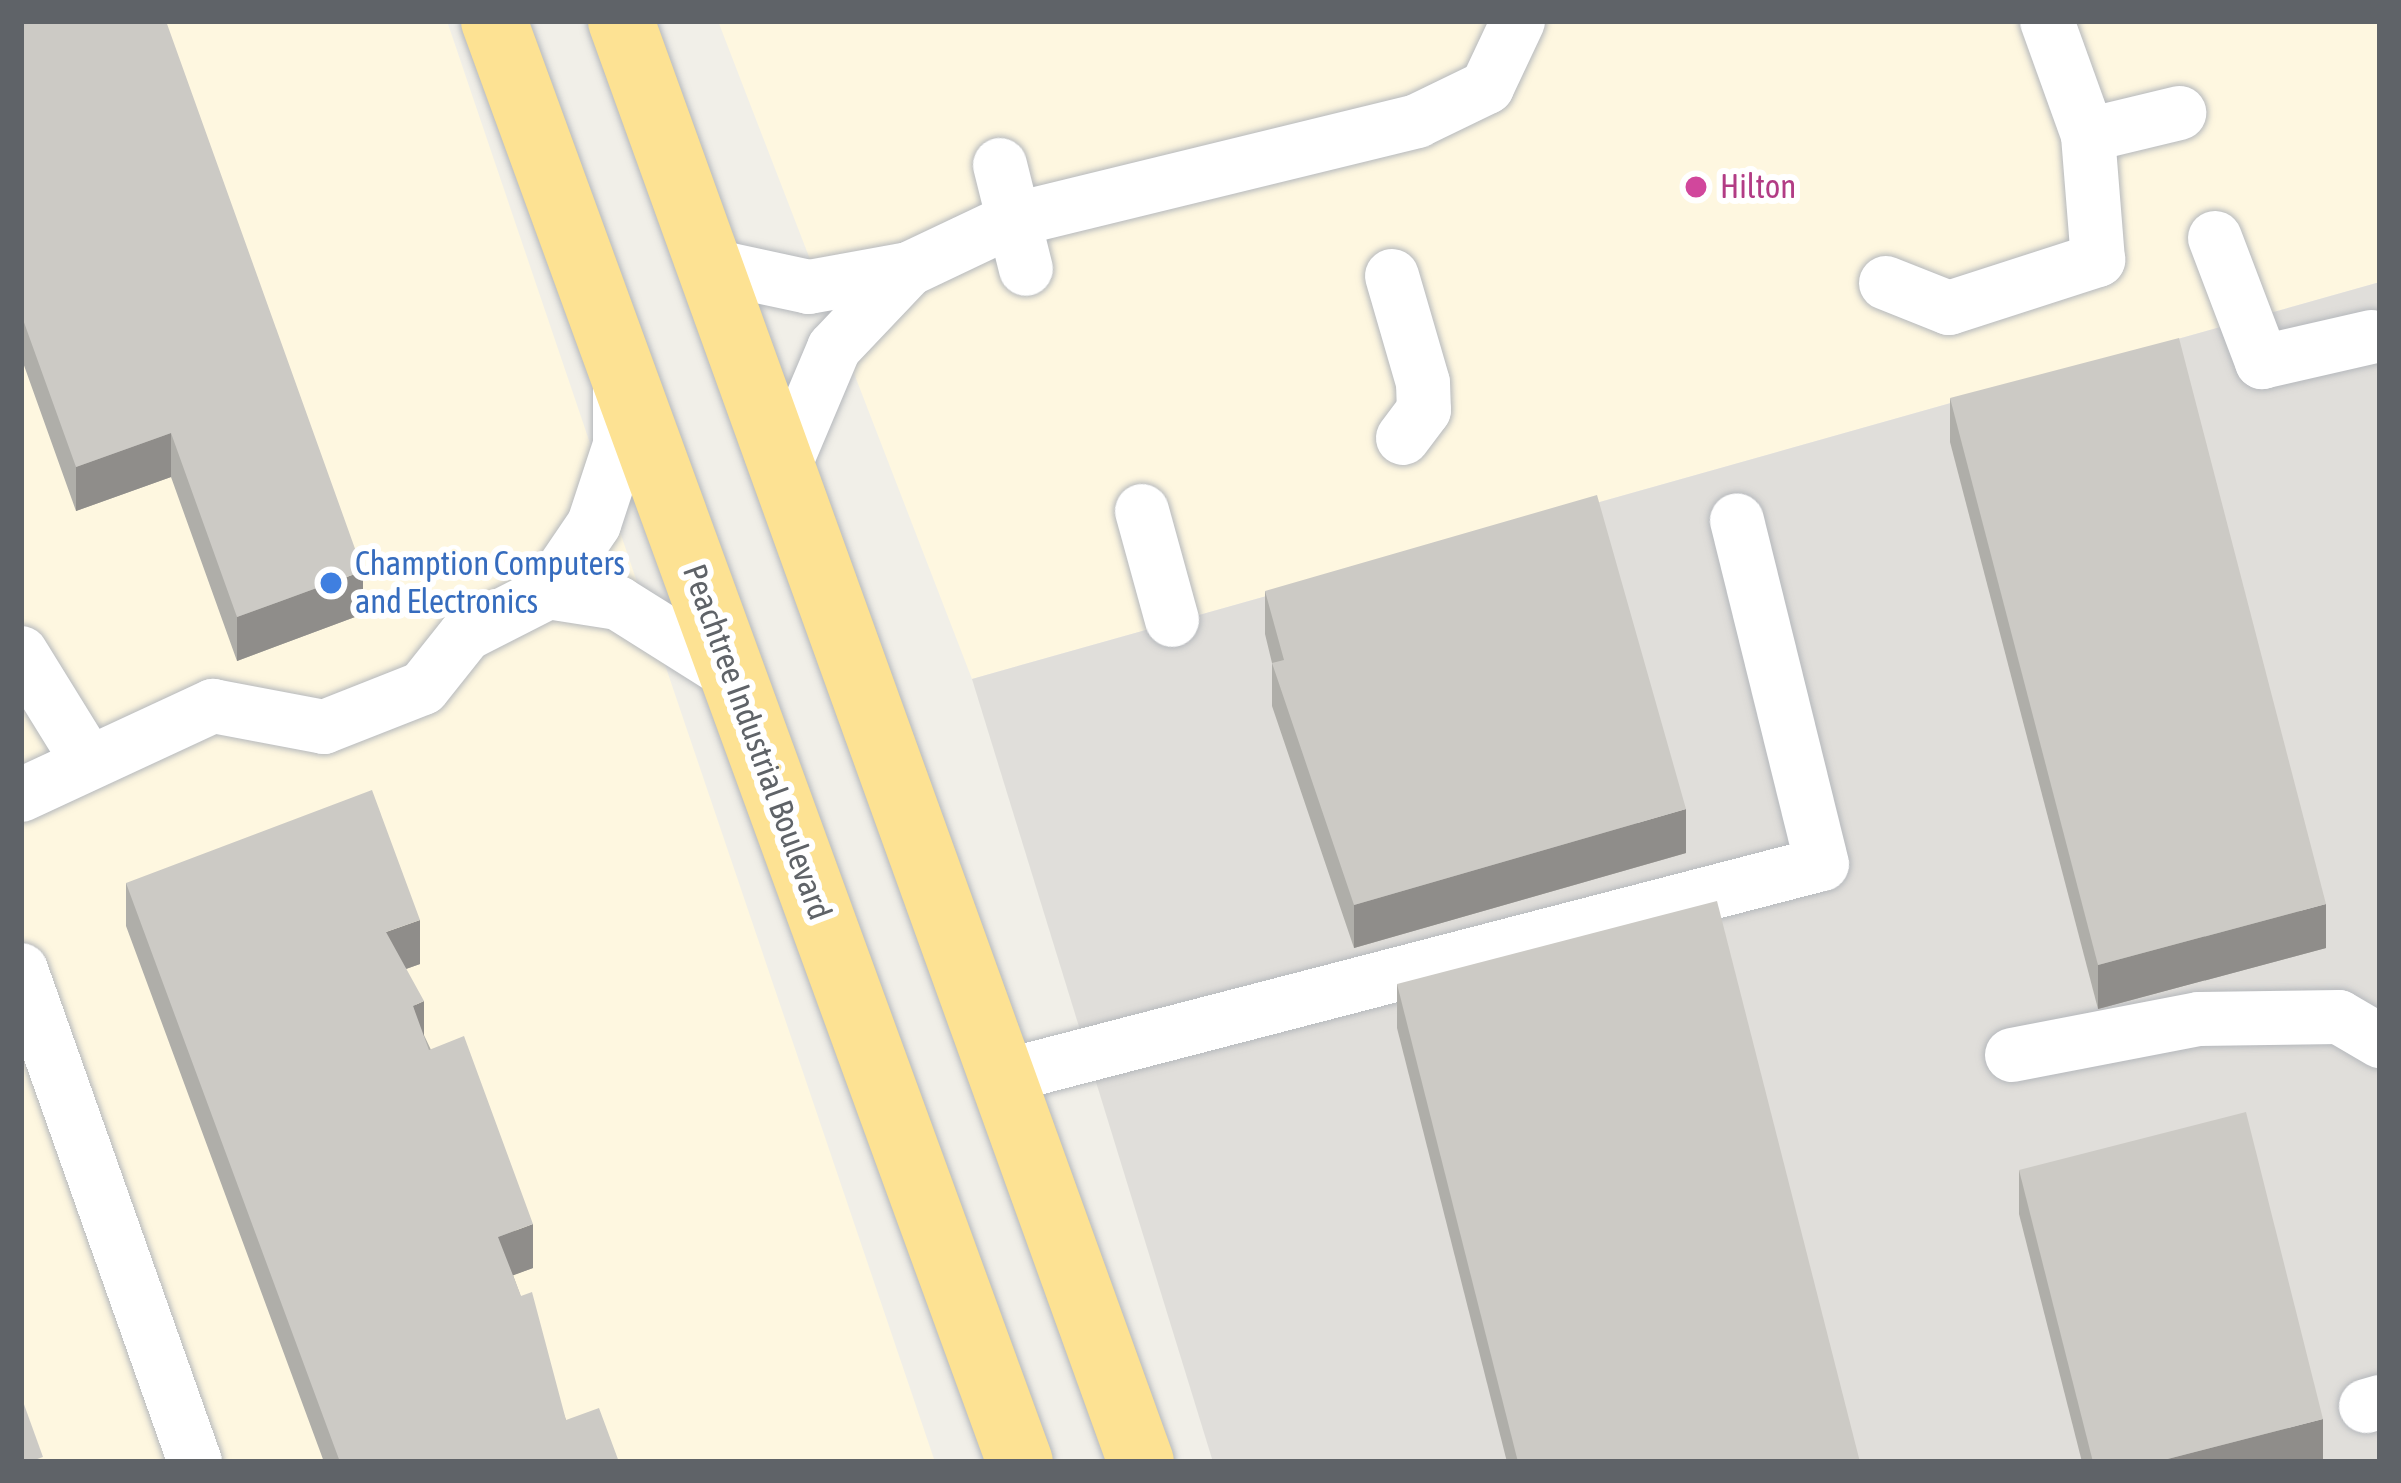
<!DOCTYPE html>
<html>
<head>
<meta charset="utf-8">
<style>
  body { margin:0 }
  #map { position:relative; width:2401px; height:1483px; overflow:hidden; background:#f1efe8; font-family:"Asap Condensed",sans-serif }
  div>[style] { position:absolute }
  .commercial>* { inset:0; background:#fef7e0 }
  .industrial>* { inset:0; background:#e0deda }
  .roads { filter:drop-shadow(0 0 3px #b5b8bc) drop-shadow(0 0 3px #b5b8bc) }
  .minor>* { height:54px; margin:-27px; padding:0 27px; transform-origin:27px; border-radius:27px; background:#fff }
  .highway>* { height:66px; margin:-33px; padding:0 33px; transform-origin:33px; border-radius:33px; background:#fde293 }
  .wall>* { inset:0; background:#afaea9 }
  .shaded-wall>* { inset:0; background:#8f8d8a }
  .building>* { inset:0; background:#cccac5 }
  .dots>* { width:33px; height:33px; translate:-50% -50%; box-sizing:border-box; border:6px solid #fff; border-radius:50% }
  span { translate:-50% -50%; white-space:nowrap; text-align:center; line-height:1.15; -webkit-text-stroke:12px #fff; paint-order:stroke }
  .hotel-label { font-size:33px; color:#b23c85 }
  .left { translate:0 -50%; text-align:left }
  .shop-label { font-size:33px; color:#366cbe }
  .street-label { font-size:33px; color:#5f6368 }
  .frame { position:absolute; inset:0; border:24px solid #5f6368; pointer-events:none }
</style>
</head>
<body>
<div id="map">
  <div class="commercial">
    <div style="clip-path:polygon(21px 21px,447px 21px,935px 1462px,21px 1462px)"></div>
    <div style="clip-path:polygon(718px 21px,2380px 21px,2380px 282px,972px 679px)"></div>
  </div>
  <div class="industrial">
    <div style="clip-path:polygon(2380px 282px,2380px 1462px,1213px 1462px,972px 679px)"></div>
  </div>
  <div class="roads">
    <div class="minor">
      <div style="left:2047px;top:21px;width:121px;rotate:70.2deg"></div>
      <div style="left:1000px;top:165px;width:107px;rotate:76deg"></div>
      <div style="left:2215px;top:238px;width:133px;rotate:69.2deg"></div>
      <div style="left:2262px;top:362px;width:112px;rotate:-12.9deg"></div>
      <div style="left:707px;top:265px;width:104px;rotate:12.2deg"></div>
      <div style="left:809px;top:287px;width:102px;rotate:-10.2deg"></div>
      <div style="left:909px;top:269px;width:114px;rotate:-25.4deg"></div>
      <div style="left:1012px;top:220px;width:417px;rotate:-13.7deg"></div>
      <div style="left:1417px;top:121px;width:78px;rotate:-25.9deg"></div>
      <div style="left:1487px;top:87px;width:73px;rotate:-64.8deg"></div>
      <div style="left:1392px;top:276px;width:111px;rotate:73.8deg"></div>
      <div style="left:1423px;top:383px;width:27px;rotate:88deg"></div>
      <div style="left:1424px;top:410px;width:35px;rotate:127deg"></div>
      <div style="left:1886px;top:283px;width:68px;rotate:21.6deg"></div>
      <div style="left:1949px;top:308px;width:157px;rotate:-17.9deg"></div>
      <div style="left:2098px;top:260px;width:125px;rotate:-94.6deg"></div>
      <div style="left:2088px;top:135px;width:94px;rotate:-13.6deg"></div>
      <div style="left:780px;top:476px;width:139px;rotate:-67.1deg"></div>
      <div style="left:834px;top:348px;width:109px;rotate:-46.5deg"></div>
      <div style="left:1142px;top:511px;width:113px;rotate:74.6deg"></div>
      <div style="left:548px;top:592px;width:82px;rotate:-55.9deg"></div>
      <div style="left:594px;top:524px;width:83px;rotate:-71.8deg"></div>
      <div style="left:620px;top:445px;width:65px;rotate:-90deg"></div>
      <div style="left:21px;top:653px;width:129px;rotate:58.3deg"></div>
      <div style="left:21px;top:795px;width:212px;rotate:-24.9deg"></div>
      <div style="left:213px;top:706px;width:113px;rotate:10.7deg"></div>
      <div style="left:324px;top:727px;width:106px;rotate:-21.5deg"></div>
      <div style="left:423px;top:688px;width:69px;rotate:-51.5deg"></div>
      <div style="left:466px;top:634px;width:92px;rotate:-27.1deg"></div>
      <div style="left:548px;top:592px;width:71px;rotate:8.9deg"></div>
      <div style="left:618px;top:603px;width:136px;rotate:32.1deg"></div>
      <div style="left:21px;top:970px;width:522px;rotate:70.52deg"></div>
      <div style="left:2012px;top:1055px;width:190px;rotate:-10.9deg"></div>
      <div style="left:2199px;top:1019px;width:140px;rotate:-0.8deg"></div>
      <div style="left:2339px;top:1017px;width:48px;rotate:30.3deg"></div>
      <div style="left:998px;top:1078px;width:851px;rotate:-14.56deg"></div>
      <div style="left:1822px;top:864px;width:354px;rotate:-103.9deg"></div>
      <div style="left:2366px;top:1406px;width:15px;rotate:-16deg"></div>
    </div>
    <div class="highway">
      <div style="left:494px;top:21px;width:1534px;rotate:69.95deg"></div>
      <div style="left:621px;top:21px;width:1532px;rotate:70.16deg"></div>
    </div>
  </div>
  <div class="wall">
    <div style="clip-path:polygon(21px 21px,363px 614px,237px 661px,171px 477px,76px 511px,21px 357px)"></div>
    <div style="clip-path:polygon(1950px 398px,2326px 948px,2098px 1009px,1950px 442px)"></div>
    <div style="clip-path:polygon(1265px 591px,1686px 853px,1354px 948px,1272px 706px,1272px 663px,1265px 634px)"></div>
    <div style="clip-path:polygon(126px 883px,420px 964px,406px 969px,424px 1035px,533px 1268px,513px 1275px,566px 1420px,619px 1462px,324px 1462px,126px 926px)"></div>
    <div style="clip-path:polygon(1397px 984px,1860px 1462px,1507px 1462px,1397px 1028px)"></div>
    <div style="clip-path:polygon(2019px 1170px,2323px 1462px,2082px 1462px,2019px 1214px)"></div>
  </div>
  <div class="shaded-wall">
    <div style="clip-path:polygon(171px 433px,171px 477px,76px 511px,76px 467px)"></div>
    <div style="clip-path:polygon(363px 571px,363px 614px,237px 661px,237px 617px)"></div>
    <div style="clip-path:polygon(1686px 809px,1686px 853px,1354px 948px,1354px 905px)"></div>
    <div style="clip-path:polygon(2326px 904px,2326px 948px,2098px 1009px,2098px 965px)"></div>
    <div style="clip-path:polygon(420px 920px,420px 964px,386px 976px,386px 932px)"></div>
    <div style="clip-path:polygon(424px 1001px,424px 1045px,413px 1006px)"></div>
    <div style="clip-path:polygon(533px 1224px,533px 1268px,498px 1281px,498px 1237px)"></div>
    <div style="clip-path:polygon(2323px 1419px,2323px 1462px,2156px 1462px)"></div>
  </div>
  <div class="building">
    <div style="clip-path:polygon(21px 21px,166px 21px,363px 571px,237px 617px,171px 433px,76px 467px,21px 314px)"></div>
    <div style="clip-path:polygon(2179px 338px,2326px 904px,2098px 965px,1950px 398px)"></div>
    <div style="clip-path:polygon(1597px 495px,1686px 809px,1354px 905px,1272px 663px,1284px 660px,1265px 591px)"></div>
    <div style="clip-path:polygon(372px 790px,420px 920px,386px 932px,424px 1001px,413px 1006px,429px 1050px,464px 1036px,533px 1224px,498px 1237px,521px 1296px,532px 1292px,566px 1420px,599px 1408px,619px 1462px,340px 1462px,126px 883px)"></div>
    <div style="clip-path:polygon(1717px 901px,1860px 1462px,1518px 1462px,1397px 984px)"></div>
    <div style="clip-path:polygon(2246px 1112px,2323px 1419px,2156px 1462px,2093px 1462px,2019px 1170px)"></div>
    <div style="clip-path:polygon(21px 1396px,43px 1457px,29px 1462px,21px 1462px)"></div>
  </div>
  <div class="dots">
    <div style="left:1696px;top:187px;background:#d1479c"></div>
    <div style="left:331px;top:583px;background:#3f7fe0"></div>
  </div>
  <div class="hotel-label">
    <span class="left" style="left:1720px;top:187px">Hilton</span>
  </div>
  <div class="shop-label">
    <span class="left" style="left:355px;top:583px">Chamption Computers<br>and Electronics</span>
  </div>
  <div class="street-label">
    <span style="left:757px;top:742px;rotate:70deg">Peachtree Industrial Boulevard</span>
  </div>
  <div class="frame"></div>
</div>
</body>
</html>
